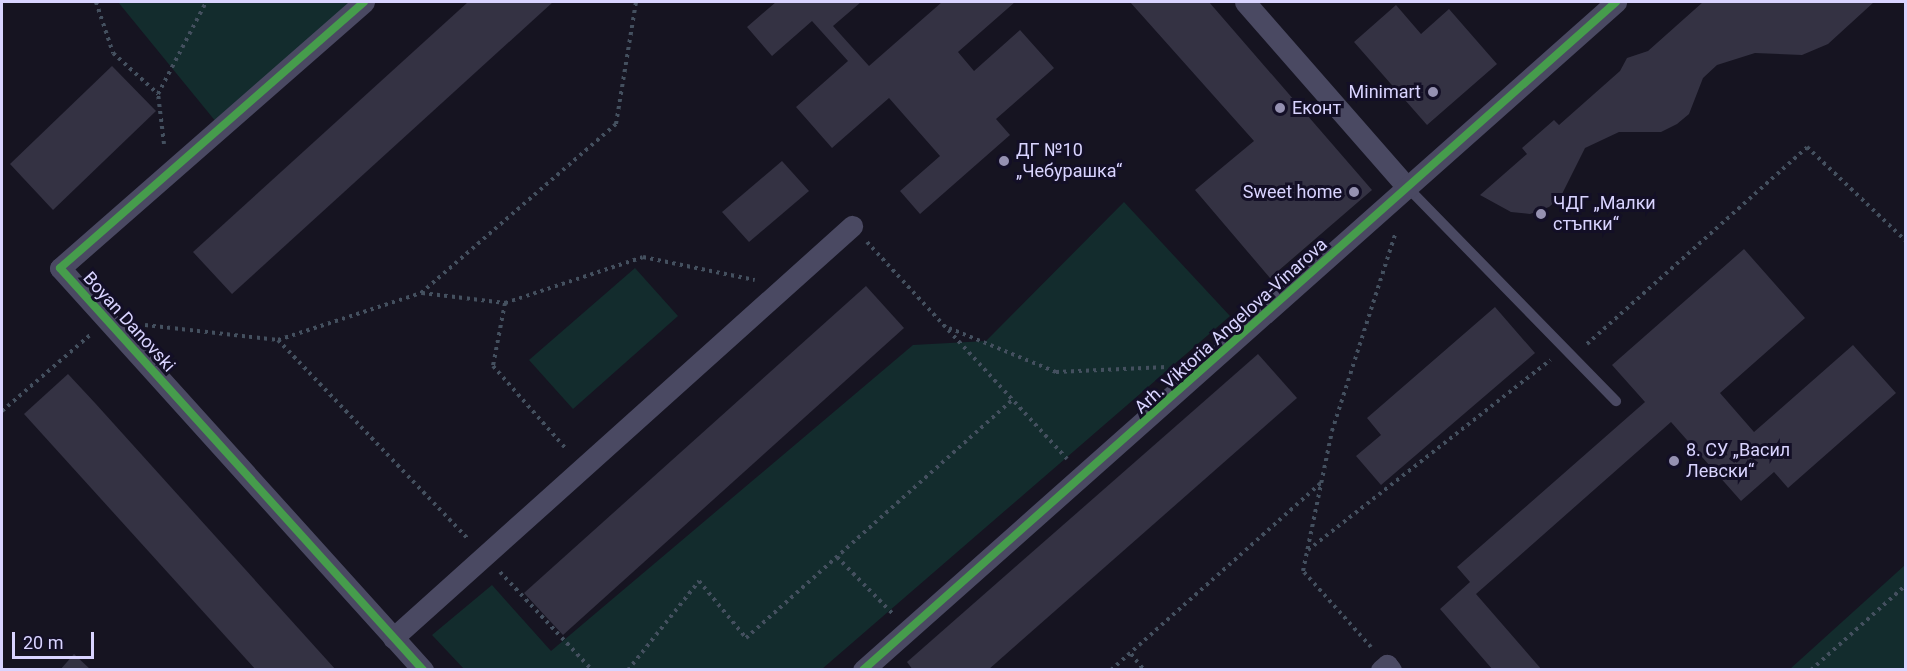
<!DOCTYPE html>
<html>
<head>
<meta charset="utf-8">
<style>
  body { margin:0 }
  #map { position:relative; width:1907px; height:671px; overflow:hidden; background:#161421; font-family:Roboto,sans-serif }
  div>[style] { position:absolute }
  .green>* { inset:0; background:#132c2d }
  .building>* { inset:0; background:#343243 }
  .path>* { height:4px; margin-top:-2px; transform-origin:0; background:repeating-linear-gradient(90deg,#44505f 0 3px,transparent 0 7.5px) }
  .lane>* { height:10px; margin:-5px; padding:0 5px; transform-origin:5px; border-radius:5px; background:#4a4962 }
  .street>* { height:21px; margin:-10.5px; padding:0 10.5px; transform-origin:10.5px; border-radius:10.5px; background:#4a4962 }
  .cycleway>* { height:8px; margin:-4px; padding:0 4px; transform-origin:4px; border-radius:4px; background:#469c4c }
  .dots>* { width:16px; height:16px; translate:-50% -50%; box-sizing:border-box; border:3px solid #130f26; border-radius:50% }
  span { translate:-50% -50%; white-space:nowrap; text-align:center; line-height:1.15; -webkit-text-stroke:6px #130f26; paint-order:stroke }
  .poi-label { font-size:18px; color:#d9d4ff }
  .right { translate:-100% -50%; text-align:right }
  .left { translate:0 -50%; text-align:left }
  .street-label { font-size:18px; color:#d9d4ff }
  .frame { position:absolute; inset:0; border:3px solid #d9d4ff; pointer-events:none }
  .scale { position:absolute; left:12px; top:632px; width:82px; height:27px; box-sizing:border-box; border:3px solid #d9d4ff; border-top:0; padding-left:8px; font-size:18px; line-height:21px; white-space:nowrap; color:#d9d4ff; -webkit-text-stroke:4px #130f26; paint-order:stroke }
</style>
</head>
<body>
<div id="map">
  <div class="green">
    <div style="clip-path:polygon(118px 2px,364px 2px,221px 128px)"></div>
    <div style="clip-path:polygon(1124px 202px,1230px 316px,822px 669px,464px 669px,432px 635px,492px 585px,551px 651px,913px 345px,986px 341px)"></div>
    <div style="clip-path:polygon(635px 268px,678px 316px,573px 409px,529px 360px)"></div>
    <div style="clip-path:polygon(1905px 565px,1905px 669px,1790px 669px)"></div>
  </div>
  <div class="building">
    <div style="clip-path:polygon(468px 2px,553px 2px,232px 294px,193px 252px)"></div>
    <div style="clip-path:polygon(776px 2px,861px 2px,833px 26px,869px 66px,942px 2px,1015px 2px,958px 52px,974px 71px,1020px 30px,1054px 68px,996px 119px,1010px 135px,920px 214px,900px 191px,940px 156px,889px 98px,832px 148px,796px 107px,848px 61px,812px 21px,772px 56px,747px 27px)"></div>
    <div style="clip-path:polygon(1130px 2px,1209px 2px,1372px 190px,1270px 278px,1195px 190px,1254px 141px)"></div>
    <div style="clip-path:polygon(1703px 2px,1874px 2px,1828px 44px,1802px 55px,1755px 53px,1717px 65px,1703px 78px,1689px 114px,1677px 124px,1661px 132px,1619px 132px,1585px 148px,1561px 196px,1549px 207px,1530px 214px,1511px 212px,1480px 195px,1527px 154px,1522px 148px,1554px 120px,1559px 125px,1620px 71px,1627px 58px,1648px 51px)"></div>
    <div style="clip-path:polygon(1396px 5px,1421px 34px,1449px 9px,1497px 64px,1427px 125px,1354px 42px)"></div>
    <div style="clip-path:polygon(112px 66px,156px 111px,53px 210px,10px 164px)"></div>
    <div style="clip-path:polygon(782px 161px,809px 191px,749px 242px,722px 212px)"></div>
    <div style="clip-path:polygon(1744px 249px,1805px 318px,1720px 393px,1754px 432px,1853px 345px,1896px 393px,1788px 488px,1774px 472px,1741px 501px,1671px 422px,1476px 594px,1542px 670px,1493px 670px,1440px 609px,1470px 582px,1457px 567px,1645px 402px,1612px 365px)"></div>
    <div style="clip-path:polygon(866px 286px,904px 328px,563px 635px,524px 593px)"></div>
    <div style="clip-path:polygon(1495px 307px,1535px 353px,1381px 485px,1356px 456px,1381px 435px,1367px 418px)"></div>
    <div style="clip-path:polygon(1258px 354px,1297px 398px,988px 670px,913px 670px,907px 662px)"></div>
    <div style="clip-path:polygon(68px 374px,95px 403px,336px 670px,256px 670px,24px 414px)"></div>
    <div style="clip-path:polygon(74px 654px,91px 670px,60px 670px)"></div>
  </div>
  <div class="path">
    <div style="left:96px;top:2px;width:54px;rotate:71.6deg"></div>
    <div style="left:113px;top:53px;width:61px;rotate:42.3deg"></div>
    <div style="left:164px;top:144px;width:50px;rotate:-96.8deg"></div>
    <div style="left:158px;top:94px;width:104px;rotate:-62.4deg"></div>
    <div style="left:867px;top:242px;width:295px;rotate:47.3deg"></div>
    <div style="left:422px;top:293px;width:84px;rotate:6.9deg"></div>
    <div style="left:505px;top:303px;width:145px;rotate:-18.4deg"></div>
    <div style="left:643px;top:257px;width:114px;rotate:11.6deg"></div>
    <div style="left:505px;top:303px;width:64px;rotate:100.8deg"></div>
    <div style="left:493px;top:366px;width:112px;rotate:48.6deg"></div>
    <div style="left:145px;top:325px;width:134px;rotate:6.4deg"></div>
    <div style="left:278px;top:340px;width:151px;rotate:-18.2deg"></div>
    <div style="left:421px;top:293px;width:258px;rotate:-40.9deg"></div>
    <div style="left:616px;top:124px;width:124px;rotate:-80.7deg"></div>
    <div style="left:949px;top:328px;width:116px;rotate:22.4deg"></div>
    <div style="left:1056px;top:372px;width:111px;rotate:-2.6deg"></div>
    <div style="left:278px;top:340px;width:275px;rotate:46.3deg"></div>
    <div style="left:1587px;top:344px;width:295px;rotate:-41.8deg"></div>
    <div style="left:1807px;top:147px;width:137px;rotate:43.5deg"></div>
    <div style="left:2px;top:411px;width:116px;rotate:-40.8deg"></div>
    <div style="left:1308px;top:550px;width:308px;rotate:-38.1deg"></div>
    <div style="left:837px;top:557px;width:80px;rotate:45.5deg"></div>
    <div style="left:500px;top:572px;width:134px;rotate:46.8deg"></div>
    <div style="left:1371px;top:647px;width:102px;rotate:-131.8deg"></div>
    <div style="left:1303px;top:571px;width:143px;rotate:-78.3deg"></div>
    <div style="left:1332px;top:431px;width:209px;rotate:-72.2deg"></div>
    <div style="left:1131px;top:654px;width:21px;rotate:51deg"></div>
    <div style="left:628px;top:670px;width:114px;rotate:-51.4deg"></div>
    <div style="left:699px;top:581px;width:74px;rotate:50.5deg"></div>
    <div style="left:746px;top:638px;width:358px;rotate:-41.8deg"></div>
    <div style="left:1111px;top:670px;width:281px;rotate:-41.7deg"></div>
    <div style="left:1811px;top:670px;width:127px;rotate:-41.8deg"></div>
  </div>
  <div class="lane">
    <div style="left:1408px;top:188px;width:298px;rotate:45.7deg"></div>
  </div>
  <div class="street">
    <div style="left:364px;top:2px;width:404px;rotate:138.8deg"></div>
    <div style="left:60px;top:268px;width:542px;rotate:47.92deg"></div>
    <div style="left:1245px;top:2px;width:247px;rotate:48.8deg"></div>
    <div style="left:393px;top:638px;width:617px;rotate:-41.91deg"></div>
    <div style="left:863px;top:670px;width:1007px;rotate:-41.58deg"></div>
    <div style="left:1381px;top:670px;width:8px;rotate:-40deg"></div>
    <div style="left:1387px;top:665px;width:6px;rotate:51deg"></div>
  </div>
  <div class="cycleway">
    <div style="left:364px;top:2px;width:404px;rotate:138.8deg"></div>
    <div style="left:60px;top:268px;width:542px;rotate:47.92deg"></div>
    <div style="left:863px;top:670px;width:1007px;rotate:-41.58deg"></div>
  </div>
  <div class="dots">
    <div style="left:1433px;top:92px;background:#9591b1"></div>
    <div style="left:1280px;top:108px;background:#9591b1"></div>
    <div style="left:1004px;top:161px;background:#9591b1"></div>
    <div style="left:1354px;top:192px;background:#9591b1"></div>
    <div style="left:1541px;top:214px;background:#9591b1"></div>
    <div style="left:1674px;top:461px;background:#9591b1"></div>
  </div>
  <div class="poi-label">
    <span class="right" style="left:1421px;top:92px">Minimart</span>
    <span class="left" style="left:1292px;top:108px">Еконт</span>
    <span class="left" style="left:1016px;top:161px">ДГ №10<br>„Чебурашка“</span>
    <span class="right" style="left:1342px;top:192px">Sweet home</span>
    <span class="left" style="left:1553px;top:214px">ЧДГ „Малки<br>стъпки“</span>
    <span class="left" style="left:1686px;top:461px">8. СУ „Васил<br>Левски“</span>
  </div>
  <div class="street-label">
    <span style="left:129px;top:322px;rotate:48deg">Boyan Danovski</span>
    <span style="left:1231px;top:326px;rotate:-42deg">Arh. Viktoria Angelova-Vinarova</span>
  </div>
  <div class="frame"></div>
  <div class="scale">20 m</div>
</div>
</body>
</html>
